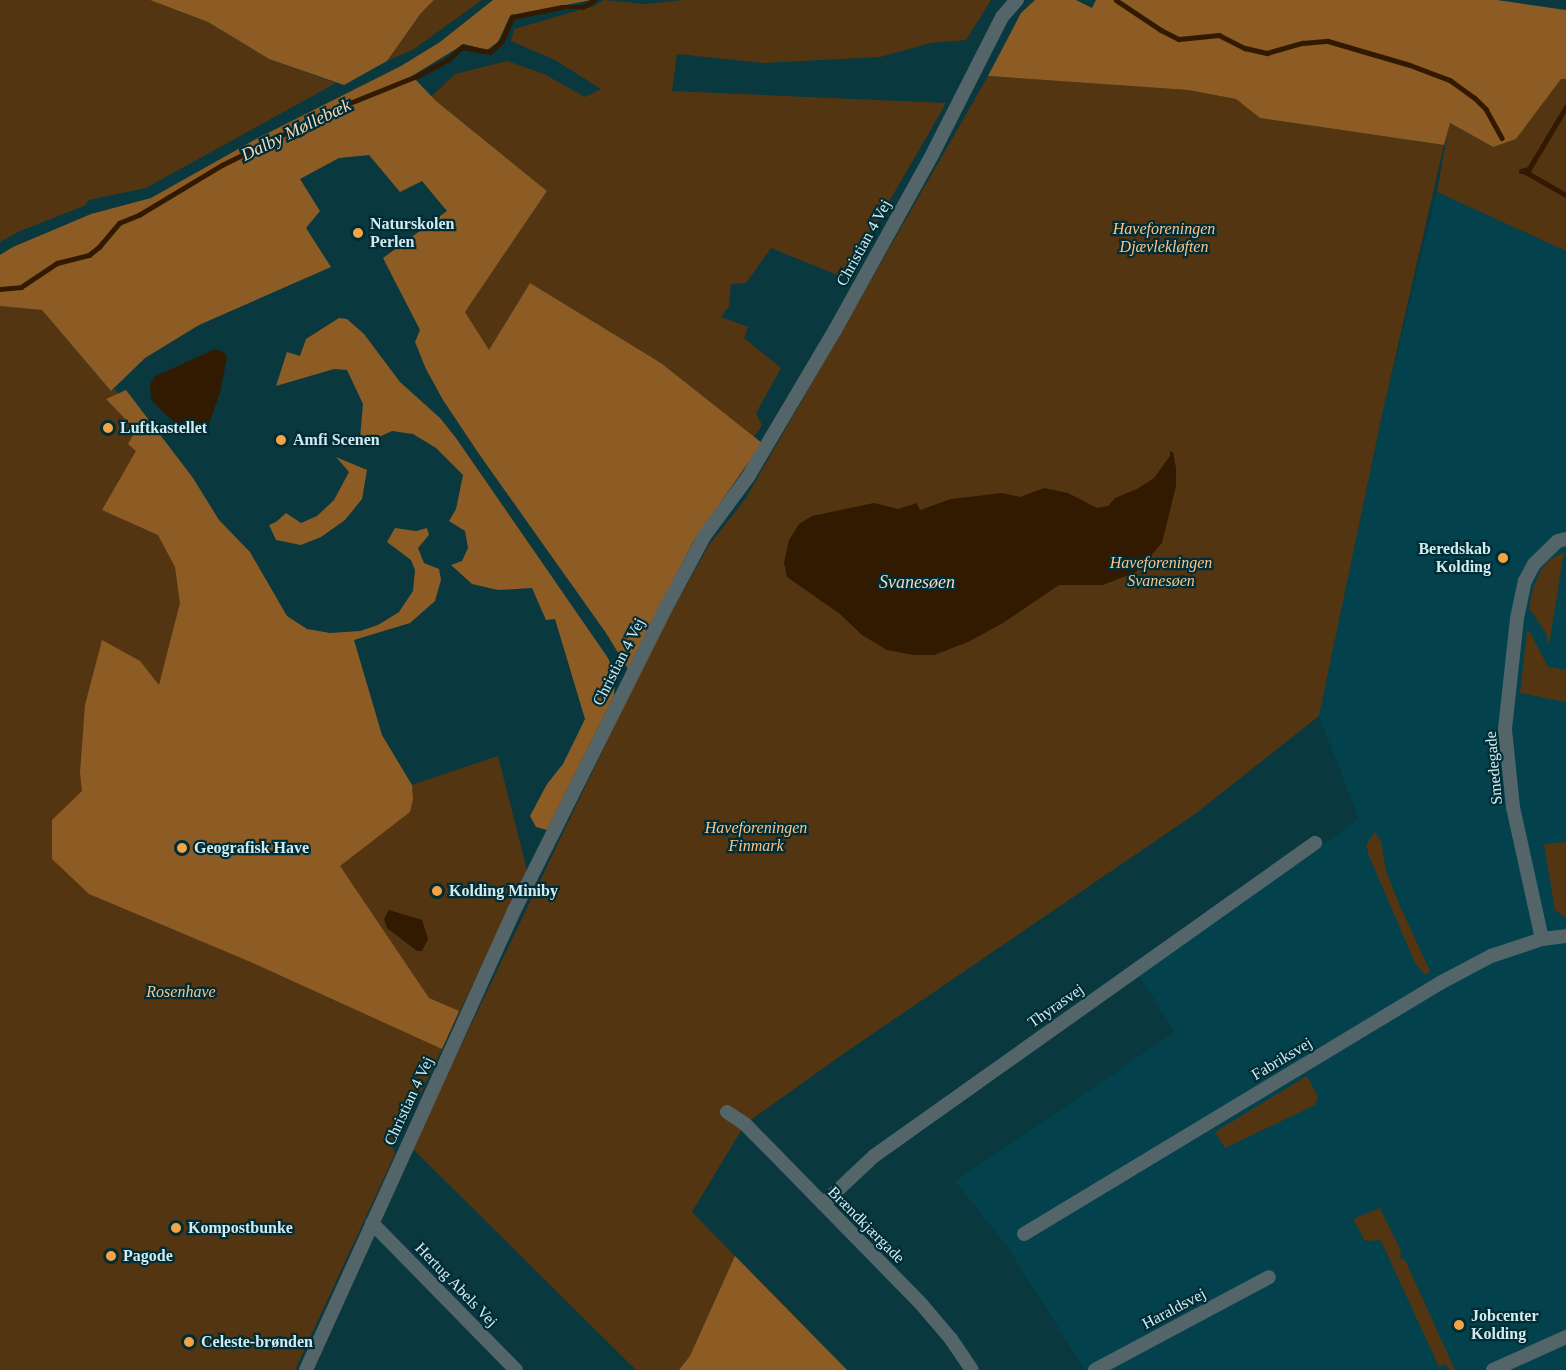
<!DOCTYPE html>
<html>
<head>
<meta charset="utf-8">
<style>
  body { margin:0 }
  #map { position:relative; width:1566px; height:1370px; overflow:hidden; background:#09383f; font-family:"Times New Roman",serif }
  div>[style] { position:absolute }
  .built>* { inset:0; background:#03424c }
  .green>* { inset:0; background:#543511 }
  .forest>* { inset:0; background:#8c5c24 }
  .water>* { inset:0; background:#321a00 }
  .stream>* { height:4.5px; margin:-2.25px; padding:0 2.25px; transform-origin:2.25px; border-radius:2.25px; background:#321a00 }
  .street>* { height:14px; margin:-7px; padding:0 7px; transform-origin:7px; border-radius:7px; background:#536569 }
  .dots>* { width:16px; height:16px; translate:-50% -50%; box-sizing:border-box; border:3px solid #002d35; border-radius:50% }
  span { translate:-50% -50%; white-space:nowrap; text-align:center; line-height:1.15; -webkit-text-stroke:4.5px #002d35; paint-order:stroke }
  .poi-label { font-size:16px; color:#d3eaef; font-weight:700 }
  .left { translate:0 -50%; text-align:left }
  .right { translate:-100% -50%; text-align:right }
  .park-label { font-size:16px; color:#fcc489; font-style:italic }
  .street-label { font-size:16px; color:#d3eaef }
  .water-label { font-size:18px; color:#f6d9bc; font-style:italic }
</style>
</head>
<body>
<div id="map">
  <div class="built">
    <div style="clip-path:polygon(1437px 192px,1566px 251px,1566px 1370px,1085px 1370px,1007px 1246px,955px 1181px,1175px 1032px,1138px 974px,1359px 819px,1319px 716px,1382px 415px)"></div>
  </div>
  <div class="green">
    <div style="clip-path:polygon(0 0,150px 0,208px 22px,269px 59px,336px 83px,146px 188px,89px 200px,84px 206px,20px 231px,0 242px)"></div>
    <div style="clip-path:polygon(434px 0,482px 0,414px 49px,387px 61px,421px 13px)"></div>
    <div style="clip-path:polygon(604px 0,645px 4px,683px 0,991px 0,966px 40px,931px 43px,880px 57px,763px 63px,677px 54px,672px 91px,946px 103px,845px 278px,771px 248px,746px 283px,731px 284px,729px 306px,721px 317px,748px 327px,744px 338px,781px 368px,756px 413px,762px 425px,754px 437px,661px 363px,530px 283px,489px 351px,465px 312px,547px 191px,431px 97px,455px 74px,507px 61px,544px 74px,585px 97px,601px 89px,555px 60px,511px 41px,514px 29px,594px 6px)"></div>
    <div style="clip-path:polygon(988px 76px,1188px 90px,1236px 99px,1260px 118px,1444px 145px,1382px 415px,1319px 716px,1195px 814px,846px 1052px,745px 1124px,692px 1212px,847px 1370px,636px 1370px,412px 1148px,654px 643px,709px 545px,746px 498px)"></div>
    <div style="clip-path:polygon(1561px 78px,1566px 79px,1566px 251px,1437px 192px,1449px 123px,1493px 147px,1516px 139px)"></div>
    <div style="clip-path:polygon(0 306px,42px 310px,111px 391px,115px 389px,412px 785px,498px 756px,527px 870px,402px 1133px,398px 1134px,392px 1146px,395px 1154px,295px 1370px,0 1370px)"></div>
    <div style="clip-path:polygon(1564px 552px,1549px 645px,1546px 633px,1529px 608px,1533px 588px,1541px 570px,1549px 560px)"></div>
    <div style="clip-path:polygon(1527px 630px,1531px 634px,1548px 667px,1566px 670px,1566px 702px,1520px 693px)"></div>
    <div style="clip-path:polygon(1375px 832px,1381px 842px,1386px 871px,1399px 904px,1430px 971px,1426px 975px,1416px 965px,1369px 856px,1366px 845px)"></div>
    <div style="clip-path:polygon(1566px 842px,1566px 918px,1555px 910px,1544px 844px)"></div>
    <div style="clip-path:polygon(1307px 1076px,1318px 1097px,1315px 1105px,1225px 1148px,1215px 1132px)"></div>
    <div style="clip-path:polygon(1380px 1208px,1401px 1251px,1400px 1258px,1405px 1260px,1455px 1370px,1450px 1370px,1446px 1364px,1439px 1367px,1382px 1243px,1380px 1240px,1365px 1241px,1353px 1219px)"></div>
  </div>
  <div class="forest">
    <div style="clip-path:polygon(150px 0,434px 0,421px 13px,387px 61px,344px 85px,269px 59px,208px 22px)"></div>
    <div style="clip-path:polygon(493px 0,591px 0,510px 16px,498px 42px,487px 50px,464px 44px,412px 76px,436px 101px,547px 191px,465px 312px,489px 350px,530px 283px,661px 363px,762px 443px,693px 542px,628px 669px,606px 633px,479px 454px,443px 400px,426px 369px,415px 342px,420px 330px,383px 258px,447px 211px,422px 181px,400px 192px,369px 155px,339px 158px,300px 179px,320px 211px,306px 228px,331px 267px,199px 325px,145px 358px,111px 391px,42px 310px,0 306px,0 255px,13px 247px,91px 214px,151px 198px,258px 138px,401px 66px,440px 42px)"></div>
    <div style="clip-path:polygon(1035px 0,1076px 0,1092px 8px,1096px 0,1497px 0,1566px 10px,1566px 79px,1561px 79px,1516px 139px,1493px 147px,1450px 123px,1444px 145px,1260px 118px,1236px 99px,1188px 90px,988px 76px,1021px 13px)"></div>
    <div style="clip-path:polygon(339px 318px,347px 319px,364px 334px,400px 382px,440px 418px,456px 438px,608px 658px,615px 675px,614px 696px,547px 830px,536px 827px,530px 816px,547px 784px,563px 764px,585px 719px,555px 619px,546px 620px,532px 588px,498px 590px,472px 584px,451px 565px,462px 561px,468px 548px,465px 531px,449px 521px,456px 509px,463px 475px,436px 448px,413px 434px,392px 431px,370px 441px,360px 438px,363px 404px,347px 370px,334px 369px,276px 386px,287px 352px,300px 356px,306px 339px)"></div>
    <div style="clip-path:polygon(126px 390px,193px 478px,219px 520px,250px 552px,287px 616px,307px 629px,330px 633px,360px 631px,378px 625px,399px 612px,413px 591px,415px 570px,411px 560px,387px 542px,395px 528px,416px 531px,427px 528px,429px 535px,418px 548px,424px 563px,439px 569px,441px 580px,435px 601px,410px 623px,354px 640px,382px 735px,412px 785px,413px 799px,410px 812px,340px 866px,429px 998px,459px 1011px,442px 1049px,253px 963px,89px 894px,52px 859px,52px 820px,82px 791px,80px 773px,85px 705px,102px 640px,140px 661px,159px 685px,180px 603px,175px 567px,158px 535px,102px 510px,136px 451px,128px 444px,136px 430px,106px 399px)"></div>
    <div style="clip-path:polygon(336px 457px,367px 470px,362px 499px,345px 520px,321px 537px,301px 545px,276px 540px,269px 525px,276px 522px,286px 513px,301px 523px,317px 516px,334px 500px,349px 472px)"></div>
    <div style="clip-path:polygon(735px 1256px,847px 1370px,679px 1370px,690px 1356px)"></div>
  </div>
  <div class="water">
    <div style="clip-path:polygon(215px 349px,223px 352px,227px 357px,220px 393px,207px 428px,197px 435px,190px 434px,166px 415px,151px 399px,150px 385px,154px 377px)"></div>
    <div style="clip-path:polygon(1170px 451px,1173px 452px,1176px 468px,1176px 486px,1162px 543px,1136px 572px,1103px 585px,1059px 585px,1003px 623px,968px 642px,934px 655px,914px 655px,887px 650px,862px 635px,840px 614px,787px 577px,784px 563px,789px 540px,799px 524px,812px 516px,874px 503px,898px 509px,917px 503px,920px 510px,951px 499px,1002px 493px,1020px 497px,1044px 488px,1068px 493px,1097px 508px,1108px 506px,1115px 498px,1137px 489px,1154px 478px,1170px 456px)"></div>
    <div style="clip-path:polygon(389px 910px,422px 920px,428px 939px,422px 951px,417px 951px,387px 928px,384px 919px)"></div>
  </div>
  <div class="stream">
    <div style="left:1116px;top:0;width:54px;rotate:33.7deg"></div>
    <div style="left:1161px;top:30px;width:20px;rotate:27deg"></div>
    <div style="left:1179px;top:39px;width:40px;rotate:-5.7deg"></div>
    <div style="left:1219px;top:35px;width:29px;rotate:27deg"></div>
    <div style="left:1245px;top:48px;width:23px;rotate:13deg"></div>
    <div style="left:1267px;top:53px;width:37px;rotate:-16deg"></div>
    <div style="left:1303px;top:43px;width:25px;rotate:-5deg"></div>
    <div style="left:1328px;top:41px;width:85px;rotate:16.3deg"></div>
    <div style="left:1410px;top:65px;width:43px;rotate:20.6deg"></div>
    <div style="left:1450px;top:80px;width:31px;rotate:36deg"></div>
    <div style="left:1475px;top:98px;width:16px;rotate:45deg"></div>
    <div style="left:1486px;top:109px;width:33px;rotate:61deg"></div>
    <div style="left:1521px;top:171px;width:8px;rotate:-14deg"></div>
    <div style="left:1529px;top:169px;width:72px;rotate:-59.2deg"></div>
    <div style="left:1524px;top:171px;width:48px;rotate:29.7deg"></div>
    <div style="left:0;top:289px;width:21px;rotate:-5deg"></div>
    <div style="left:21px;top:287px;width:43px;rotate:-33.7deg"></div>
    <div style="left:57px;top:263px;width:33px;rotate:-14deg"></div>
    <div style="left:89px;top:255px;width:13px;rotate:-39deg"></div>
    <div style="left:99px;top:247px;width:31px;rotate:-50deg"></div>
    <div style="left:119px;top:223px;width:22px;rotate:-22deg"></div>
    <div style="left:139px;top:215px;width:97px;rotate:-31.1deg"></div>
    <div style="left:222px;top:165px;width:126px;rotate:-26.4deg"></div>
    <div style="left:335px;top:109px;width:91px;rotate:-22deg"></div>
    <div style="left:419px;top:75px;width:34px;rotate:-28deg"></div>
    <div style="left:449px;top:59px;width:18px;rotate:-43deg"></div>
    <div style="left:462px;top:47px;width:28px;rotate:10deg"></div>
    <div style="left:490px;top:52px;width:16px;rotate:-43deg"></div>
    <div style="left:502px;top:41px;width:26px;rotate:-67deg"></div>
    <div style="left:512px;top:17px;width:51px;rotate:-11.3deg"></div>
    <div style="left:562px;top:7px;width:21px"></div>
    <div style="left:583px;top:7px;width:13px;rotate:-32deg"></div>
  </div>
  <div class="street">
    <div style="left:1542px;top:939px;width:135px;rotate:-102.4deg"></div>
    <div style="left:1513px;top:807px;width:78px;rotate:-95.9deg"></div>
    <div style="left:1505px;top:729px;width:112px;rotate:-83.8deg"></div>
    <div style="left:1517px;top:618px;width:38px;rotate:-78deg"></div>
    <div style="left:1525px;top:581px;width:19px;rotate:-62deg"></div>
    <div style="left:1534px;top:564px;width:33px;rotate:-44deg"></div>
    <div style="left:1558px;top:541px;width:8px;rotate:-14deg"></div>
    <div style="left:727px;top:1112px;width:22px;rotate:34deg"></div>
    <div style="left:745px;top:1124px;width:253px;rotate:45.6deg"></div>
    <div style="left:922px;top:1305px;width:45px;rotate:49.5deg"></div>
    <div style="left:951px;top:1339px;width:37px;rotate:56deg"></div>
    <div style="left:823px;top:1204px;width:70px;rotate:-43.3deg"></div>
    <div style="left:874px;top:1156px;width:541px;rotate:-35.37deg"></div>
    <div style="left:372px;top:1223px;width:206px;rotate:45.6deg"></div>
    <div style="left:1024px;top:1234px;width:486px;rotate:-31.1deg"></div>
    <div style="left:1440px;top:983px;width:58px;rotate:-27.9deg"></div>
    <div style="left:1491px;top:956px;width:54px;rotate:-18.4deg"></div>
    <div style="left:1542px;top:939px;width:24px;rotate:-7deg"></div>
    <div style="left:306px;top:1370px;width:504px;rotate:-65.62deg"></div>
    <div style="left:514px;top:911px;width:346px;rotate:-63.4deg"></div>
    <div style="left:669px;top:602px;width:76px;rotate:-61.8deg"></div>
    <div style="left:705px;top:535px;width:72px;rotate:-53.4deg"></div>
    <div style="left:748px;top:477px;width:171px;rotate:-59.4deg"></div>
    <div style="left:835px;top:330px;width:202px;rotate:-61deg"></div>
    <div style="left:933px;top:153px;width:153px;rotate:-63.1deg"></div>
    <div style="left:1002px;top:17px;width:23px;rotate:-49deg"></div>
    <div style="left:1095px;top:1370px;width:197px;rotate:-28.1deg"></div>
    <div style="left:1493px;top:1370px;width:80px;rotate:-24.3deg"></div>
  </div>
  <div class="dots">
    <div style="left:358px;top:233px;background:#f4a444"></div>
    <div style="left:108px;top:428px;background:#f4a444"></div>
    <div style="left:281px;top:440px;background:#f4a444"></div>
    <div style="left:1503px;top:558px;background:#f4a444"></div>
    <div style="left:182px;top:848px;background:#f4a444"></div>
    <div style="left:437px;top:891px;background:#f4a444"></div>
    <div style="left:176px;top:1228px;background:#f4a444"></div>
    <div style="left:111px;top:1256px;background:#f4a444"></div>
    <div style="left:1459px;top:1325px;background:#f4a444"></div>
    <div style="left:189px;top:1342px;background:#f4a444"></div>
  </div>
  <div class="poi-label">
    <span class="left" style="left:370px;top:233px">Naturskolen<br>Perlen</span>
    <span class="left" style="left:120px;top:428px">Luftkastellet</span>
    <span class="left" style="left:293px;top:440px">Amfi Scenen</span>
    <span class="right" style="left:1491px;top:558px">Beredskab<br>Kolding</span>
    <span class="left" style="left:194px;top:848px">Geografisk Have</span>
    <span class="left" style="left:449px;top:891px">Kolding Miniby</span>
    <span class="left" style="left:188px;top:1228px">Kompostbunke</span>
    <span class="left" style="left:123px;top:1256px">Pagode</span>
    <span class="left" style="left:1471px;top:1325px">Jobcenter<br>Kolding</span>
    <span class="left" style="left:201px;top:1342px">Celeste-brønden</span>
  </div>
  <div class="park-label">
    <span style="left:1164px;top:238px">Haveforeningen<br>Djævlekløften</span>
    <span style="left:1161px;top:572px">Haveforeningen<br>Svanesøen</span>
    <span style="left:756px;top:837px">Haveforeningen<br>Finmark</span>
    <span style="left:181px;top:992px">Rosenhave</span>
  </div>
  <div class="street-label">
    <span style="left:864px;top:243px;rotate:-61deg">Christian 4 Vej</span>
    <span style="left:619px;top:662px;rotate:-63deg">Christian 4 Vej</span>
    <span style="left:1494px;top:768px;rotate:-95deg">Smedegade</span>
    <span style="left:1056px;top:1006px;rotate:-35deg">Thyrasvej</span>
    <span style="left:1282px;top:1059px;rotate:-31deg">Fabriksvej</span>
    <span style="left:409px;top:1101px;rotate:-65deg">Christian 4 Vej</span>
    <span style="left:866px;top:1225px;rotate:45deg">Brændkjærgade</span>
    <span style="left:456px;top:1285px;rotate:46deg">Hertug Abels Vej</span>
    <span style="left:1174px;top:1309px;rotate:-28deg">Haraldsvej</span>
  </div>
  <div class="water-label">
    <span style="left:296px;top:130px;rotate:-26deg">Dalby Møllebæk</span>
    <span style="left:917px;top:582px">Svanesøen</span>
  </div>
</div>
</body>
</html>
